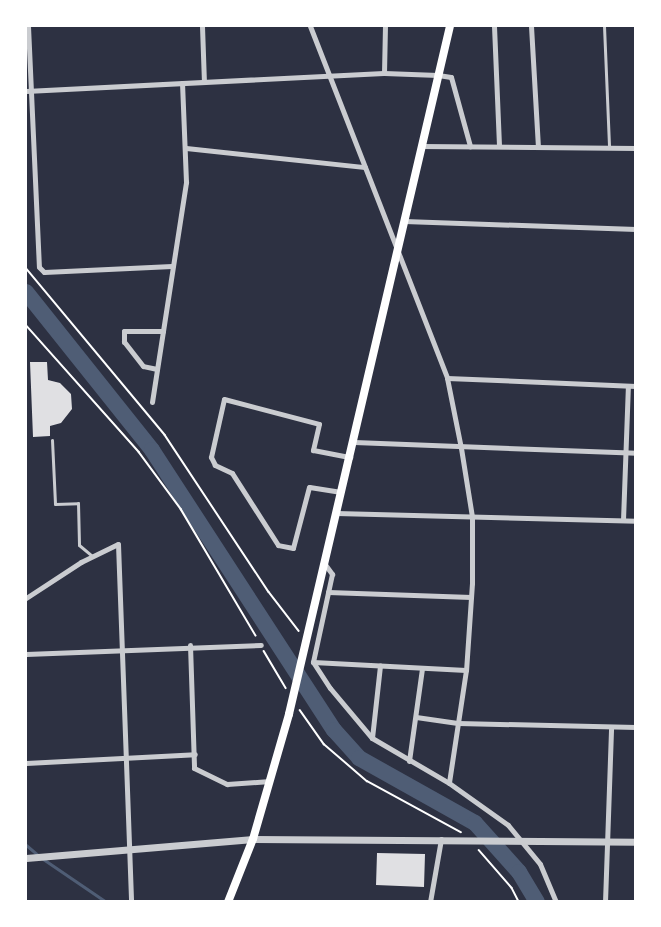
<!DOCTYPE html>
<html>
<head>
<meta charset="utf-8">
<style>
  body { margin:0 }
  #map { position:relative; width:661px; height:927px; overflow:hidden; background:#2d3142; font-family:"Noto Serif",serif }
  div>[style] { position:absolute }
  .stream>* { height:3px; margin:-1.5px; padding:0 1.5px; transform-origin:1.5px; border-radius:1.5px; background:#4f5d75 }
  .river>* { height:16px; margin:-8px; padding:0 8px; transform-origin:8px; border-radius:8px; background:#4f5d75 }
  .building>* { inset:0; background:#e0e0e3 }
  .path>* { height:1.5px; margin:-0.75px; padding:0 0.75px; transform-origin:0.75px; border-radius:0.75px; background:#fff }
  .service>* { height:3px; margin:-1.5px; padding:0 1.5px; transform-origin:1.5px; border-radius:1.5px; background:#caccd0 }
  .minor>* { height:5px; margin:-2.5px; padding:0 2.5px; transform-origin:2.5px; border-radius:2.5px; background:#caccd0 }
  .tertiary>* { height:7px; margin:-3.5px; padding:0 3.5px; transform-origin:3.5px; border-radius:3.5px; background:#caccd0 }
  .secondary>* { height:8px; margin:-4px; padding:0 4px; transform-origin:4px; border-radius:4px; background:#fff }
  span { translate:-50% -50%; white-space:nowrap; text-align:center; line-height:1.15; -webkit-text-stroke:6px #fff; paint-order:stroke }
  .frame { position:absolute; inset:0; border:27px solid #fff; pointer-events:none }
</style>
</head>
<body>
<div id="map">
  <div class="stream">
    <div style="left:26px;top:845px;width:16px;rotate:40deg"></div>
    <div style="left:43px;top:859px;width:76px;rotate:34.3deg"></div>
  </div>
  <div class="river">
    <div style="left:26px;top:292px;width:202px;rotate:51.4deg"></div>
    <div style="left:152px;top:450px;width:334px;rotate:57deg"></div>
    <div style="left:334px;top:730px;width:38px;rotate:48deg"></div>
    <div style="left:359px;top:758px;width:133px;rotate:29.3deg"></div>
    <div style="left:475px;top:823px;width:66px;rotate:48.1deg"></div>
    <div style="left:519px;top:872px;width:35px;rotate:59deg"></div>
  </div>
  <div class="building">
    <div style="clip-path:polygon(30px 362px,47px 362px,48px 380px,60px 383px,71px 394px,72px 409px,61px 423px,50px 426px,50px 436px,33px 437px)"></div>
    <div style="clip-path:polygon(377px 853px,425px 854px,424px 887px,376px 885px)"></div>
  </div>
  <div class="path">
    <div style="left:26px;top:268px;width:217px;rotate:50.2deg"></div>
    <div style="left:165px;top:435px;width:188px;rotate:56.5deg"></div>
    <div style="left:269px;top:592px;width:49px;rotate:52.4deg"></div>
    <div style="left:26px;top:325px;width:170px;rotate:48.3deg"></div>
    <div style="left:139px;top:452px;width:71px;rotate:53.6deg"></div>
    <div style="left:181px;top:509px;width:147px;rotate:59.4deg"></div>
    <div style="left:264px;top:651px;width:43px;rotate:59.3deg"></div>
    <div style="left:300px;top:710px;width:42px;rotate:54.8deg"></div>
    <div style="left:324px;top:744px;width:57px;rotate:40.7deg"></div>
    <div style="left:367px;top:781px;width:107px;rotate:28.5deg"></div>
    <div style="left:479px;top:850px;width:50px;rotate:49deg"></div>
    <div style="left:512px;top:888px;width:16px;rotate:63deg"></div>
  </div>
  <div class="service">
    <div style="left:604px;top:26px;width:120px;rotate:87.6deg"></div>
    <div style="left:52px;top:440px;width:64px;rotate:87.3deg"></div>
    <div style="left:55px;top:504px;width:23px;rotate:-2deg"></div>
    <div style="left:78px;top:503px;width:42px;rotate:88.6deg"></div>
    <div style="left:79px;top:545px;width:17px;rotate:40deg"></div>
  </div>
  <div class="minor">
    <div style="left:28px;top:26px;width:241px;rotate:87.4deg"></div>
    <div style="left:39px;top:267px;width:7px;rotate:45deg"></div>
    <div style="left:44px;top:272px;width:128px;rotate:-2.7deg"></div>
    <div style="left:202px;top:26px;width:56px;rotate:88deg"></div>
    <div style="left:310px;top:26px;width:378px;rotate:68.7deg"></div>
    <div style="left:447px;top:378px;width:71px;rotate:78.7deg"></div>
    <div style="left:461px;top:448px;width:70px;rotate:80.9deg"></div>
    <div style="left:472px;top:517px;width:66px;rotate:90deg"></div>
    <div style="left:472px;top:583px;width:87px;rotate:93.9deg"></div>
    <div style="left:466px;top:670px;width:114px;rotate:98.6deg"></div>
    <div style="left:494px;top:26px;width:120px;rotate:87.6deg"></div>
    <div style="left:531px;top:26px;width:121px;rotate:86.7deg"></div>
    <div style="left:384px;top:73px;width:47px;rotate:-88.8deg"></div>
    <div style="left:26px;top:91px;width:358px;rotate:-2.9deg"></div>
    <div style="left:384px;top:73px;width:54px;rotate:2.1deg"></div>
    <div style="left:438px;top:75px;width:13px;rotate:9deg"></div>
    <div style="left:451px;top:77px;width:72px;rotate:74.6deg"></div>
    <div style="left:421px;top:146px;width:215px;rotate:0.5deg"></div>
    <div style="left:186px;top:148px;width:180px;rotate:6.1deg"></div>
    <div style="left:404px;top:221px;width:232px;rotate:2deg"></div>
    <div style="left:157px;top:369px;width:14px;rotate:-168deg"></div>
    <div style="left:143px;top:366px;width:31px;rotate:-128deg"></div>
    <div style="left:124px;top:342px;width:11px;rotate:-90deg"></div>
    <div style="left:124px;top:331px;width:39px"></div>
    <div style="left:447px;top:378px;width:189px;rotate:2.4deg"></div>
    <div style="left:152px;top:402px;width:223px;rotate:-81.2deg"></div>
    <div style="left:186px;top:182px;width:99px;rotate:-92.3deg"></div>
    <div style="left:354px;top:442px;width:282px;rotate:2.2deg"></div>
    <div style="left:341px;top:492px;width:32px;rotate:-171deg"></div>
    <div style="left:309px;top:487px;width:63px;rotate:104.7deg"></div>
    <div style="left:293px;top:548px;width:15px;rotate:-169deg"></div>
    <div style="left:278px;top:545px;width:85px;rotate:-122.6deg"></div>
    <div style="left:232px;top:473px;width:19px;rotate:-155deg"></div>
    <div style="left:215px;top:465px;width:9px;rotate:-117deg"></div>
    <div style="left:211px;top:457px;width:59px;rotate:-77.4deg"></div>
    <div style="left:224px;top:399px;width:98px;rotate:14.7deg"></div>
    <div style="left:319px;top:424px;width:27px;rotate:103deg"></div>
    <div style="left:313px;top:450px;width:38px;rotate:11deg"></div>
    <div style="left:336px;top:513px;width:300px;rotate:1.5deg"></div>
    <div style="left:623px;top:520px;width:134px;rotate:-87.9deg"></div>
    <div style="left:324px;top:563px;width:14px;rotate:54deg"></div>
    <div style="left:332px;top:574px;width:90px;rotate:102.2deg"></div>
    <div style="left:313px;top:662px;width:31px;rotate:57deg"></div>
    <div style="left:330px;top:688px;width:65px;rotate:50deg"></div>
    <div style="left:372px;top:738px;width:89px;rotate:30.3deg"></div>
    <div style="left:449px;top:783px;width:72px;rotate:35.4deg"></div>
    <div style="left:508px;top:825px;width:50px;rotate:50.6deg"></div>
    <div style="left:540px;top:864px;width:41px;rotate:67.2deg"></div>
    <div style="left:328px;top:592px;width:143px;rotate:2deg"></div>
    <div style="left:26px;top:598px;width:66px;rotate:-33.2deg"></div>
    <div style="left:81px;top:562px;width:41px;rotate:-25.9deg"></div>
    <div style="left:118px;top:544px;width:358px;rotate:87.9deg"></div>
    <div style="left:190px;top:645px;width:123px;rotate:88.1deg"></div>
    <div style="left:194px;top:768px;width:37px;rotate:26deg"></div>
    <div style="left:227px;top:784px;width:43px;rotate:-4deg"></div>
    <div style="left:26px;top:654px;width:235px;rotate:-2.2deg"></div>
    <div style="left:313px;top:662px;width:153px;rotate:3deg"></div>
    <div style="left:416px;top:717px;width:42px;rotate:8.1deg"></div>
    <div style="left:458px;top:723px;width:178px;rotate:1.3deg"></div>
    <div style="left:372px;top:738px;width:73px;rotate:-83.7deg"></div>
    <div style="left:409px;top:761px;width:94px;rotate:-82deg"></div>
    <div style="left:26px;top:763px;width:169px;rotate:-3deg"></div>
    <div style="left:430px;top:902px;width:64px;rotate:-80.1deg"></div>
    <div style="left:605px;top:902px;width:175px;rotate:-88deg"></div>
  </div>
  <div class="tertiary">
    <div style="left:26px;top:858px;width:228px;rotate:-4.8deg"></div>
    <div style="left:253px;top:839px;width:383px;rotate:0.4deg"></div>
  </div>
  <div class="secondary">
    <div style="left:228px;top:902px;width:68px;rotate:-68.4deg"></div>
    <div style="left:253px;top:839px;width:130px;rotate:-73.9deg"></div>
    <div style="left:289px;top:714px;width:707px;rotate:-76.83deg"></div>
  </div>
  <div class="frame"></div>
</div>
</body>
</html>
